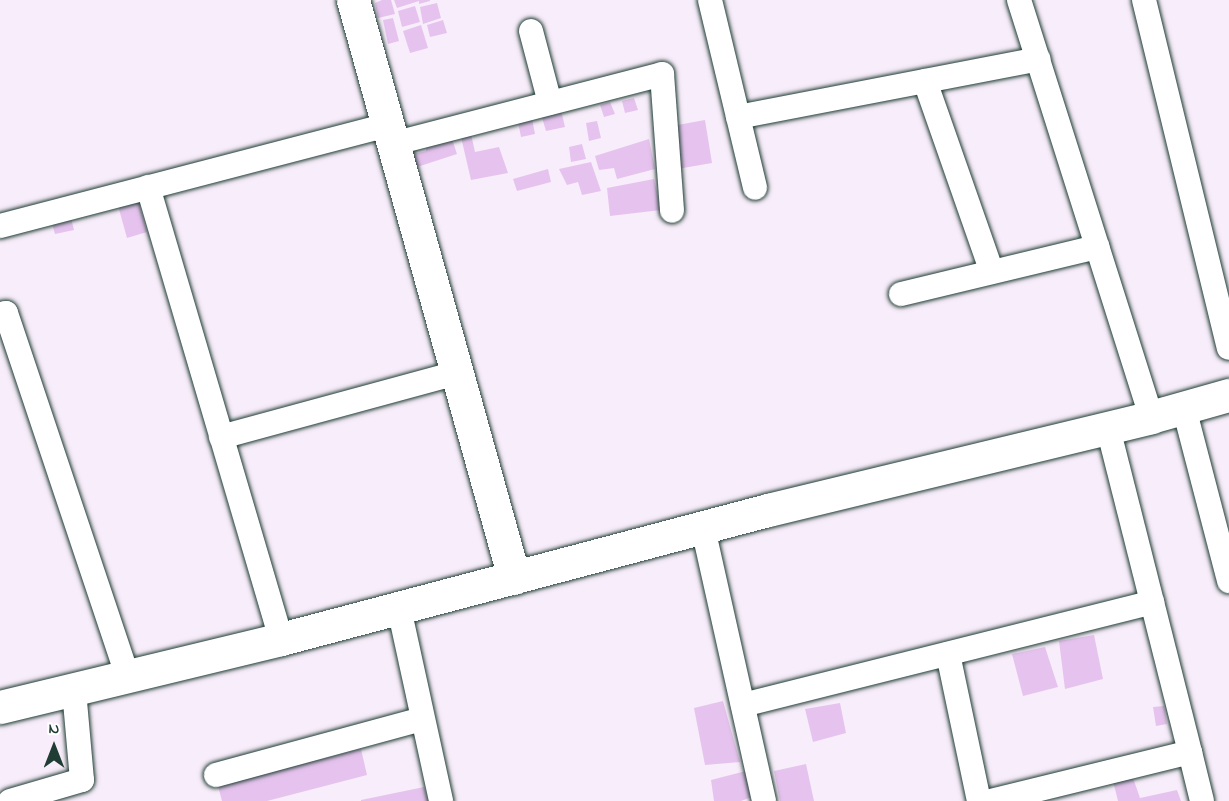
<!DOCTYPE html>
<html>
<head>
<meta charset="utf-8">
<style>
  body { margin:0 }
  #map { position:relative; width:1229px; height:801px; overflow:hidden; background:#f8edfa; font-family:"Indie Flower",sans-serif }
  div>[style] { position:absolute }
  .building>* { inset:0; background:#e6c3ee }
  .roads { filter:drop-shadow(0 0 2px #1f3d34) drop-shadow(0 0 2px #1f3d34) }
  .street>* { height:24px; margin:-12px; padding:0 12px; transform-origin:12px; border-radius:12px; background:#fff }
  .secondary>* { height:33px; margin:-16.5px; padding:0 16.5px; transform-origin:16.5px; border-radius:16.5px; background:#fff }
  span { translate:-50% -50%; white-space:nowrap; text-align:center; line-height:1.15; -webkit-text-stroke:4.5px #fff; paint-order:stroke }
  .north { position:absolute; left:24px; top:717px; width:60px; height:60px; -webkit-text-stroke:4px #fff; paint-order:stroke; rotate:0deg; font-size:16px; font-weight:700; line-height:24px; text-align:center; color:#1f3d34 }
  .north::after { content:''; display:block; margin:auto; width:21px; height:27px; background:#1f3d34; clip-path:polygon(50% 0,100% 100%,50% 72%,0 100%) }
</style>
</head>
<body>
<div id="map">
  <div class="building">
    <div style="clip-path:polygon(382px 0,391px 0,395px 14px,378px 18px,375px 3px)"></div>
    <div style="clip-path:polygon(394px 0,430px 0,430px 1px,419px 4px,419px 1px,397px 8px)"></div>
    <div style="clip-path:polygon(437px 3px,441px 18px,423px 24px,420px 7px)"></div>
    <div style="clip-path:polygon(415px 6px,420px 22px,402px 27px,398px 11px)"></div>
    <div style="clip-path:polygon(393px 18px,399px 41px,388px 44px,383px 20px)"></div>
    <div style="clip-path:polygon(443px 20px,447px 33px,430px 37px,427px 25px)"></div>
    <div style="clip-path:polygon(421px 25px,428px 48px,410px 53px,403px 31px)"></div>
    <div style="clip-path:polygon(634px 98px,638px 110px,625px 113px,622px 101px)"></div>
    <div style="clip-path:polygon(610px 102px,615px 114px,604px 117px,600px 105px)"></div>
    <div style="clip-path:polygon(561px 110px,565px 127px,546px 131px,541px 114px)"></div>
    <div style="clip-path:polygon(532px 119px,535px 134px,521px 137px,518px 122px)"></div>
    <div style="clip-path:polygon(705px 120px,712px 163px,677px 169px,672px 126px)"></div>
    <div style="clip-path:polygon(597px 121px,601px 138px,589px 141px,586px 123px)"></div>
    <div style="clip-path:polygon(471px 134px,475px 152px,499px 147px,508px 173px,471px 180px,461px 137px)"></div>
    <div style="clip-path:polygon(452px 139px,457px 154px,414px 168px,410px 155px,426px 151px,426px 146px)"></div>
    <div style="clip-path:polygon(649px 139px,655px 169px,617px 179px,614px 168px,599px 170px,595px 156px)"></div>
    <div style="clip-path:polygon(582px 144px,586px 159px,571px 162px,569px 147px)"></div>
    <div style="clip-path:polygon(591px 162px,601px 191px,582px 195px,578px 182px,567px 185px,559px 169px)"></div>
    <div style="clip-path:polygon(548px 169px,551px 182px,517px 191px,513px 179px)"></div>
    <div style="clip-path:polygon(654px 179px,661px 210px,610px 216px,607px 188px)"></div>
    <div style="clip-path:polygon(137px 196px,147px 232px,127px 238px,117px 202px)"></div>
    <div style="clip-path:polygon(70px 214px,74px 230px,55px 234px,51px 220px)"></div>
    <div style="clip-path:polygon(1094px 635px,1103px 679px,1065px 689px,1059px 641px)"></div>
    <div style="clip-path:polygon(1045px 647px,1058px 687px,1023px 696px,1012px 654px)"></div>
    <div style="clip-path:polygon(723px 701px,740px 762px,705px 765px,694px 708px)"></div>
    <div style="clip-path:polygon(840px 703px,846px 733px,813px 742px,805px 709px)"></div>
    <div style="clip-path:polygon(1164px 706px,1167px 724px,1156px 726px,1153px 707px)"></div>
    <div style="clip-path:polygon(361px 749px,367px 775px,267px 801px,222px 801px,218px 786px)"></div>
    <div style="clip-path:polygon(806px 764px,814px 801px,780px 801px,774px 771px)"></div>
    <div style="clip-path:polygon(746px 771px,752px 797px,741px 801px,714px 801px,711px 780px)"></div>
    <div style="clip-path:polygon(1131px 772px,1140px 798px,1177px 790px,1181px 801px,1118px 801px,1112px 777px)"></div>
    <div style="clip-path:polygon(424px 787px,428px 801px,361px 801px,361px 800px)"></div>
  </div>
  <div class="roads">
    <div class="street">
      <div style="left:710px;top:0;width:193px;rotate:76.5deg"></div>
      <div style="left:1019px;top:0;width:437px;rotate:72.4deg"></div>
      <div style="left:1144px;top:0;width:358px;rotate:76.3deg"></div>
      <div style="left:531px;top:31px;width:74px;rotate:75.2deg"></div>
      <div style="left:925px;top:81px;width:202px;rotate:70.7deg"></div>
      <div style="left:738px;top:117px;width:306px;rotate:-10.9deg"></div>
      <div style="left:392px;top:144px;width:279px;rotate:-14.5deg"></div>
      <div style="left:662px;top:74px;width:137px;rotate:85.8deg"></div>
      <div style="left:148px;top:187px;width:471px;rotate:73.6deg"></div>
      <div style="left:0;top:226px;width:400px;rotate:-14.6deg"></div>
      <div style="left:901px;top:294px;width:202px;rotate:-13.5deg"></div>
      <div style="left:0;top:314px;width:6px;rotate:-9deg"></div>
      <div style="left:6px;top:313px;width:385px;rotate:71.5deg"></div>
      <div style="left:1184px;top:408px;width:179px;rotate:75.4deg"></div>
      <div style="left:221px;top:437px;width:244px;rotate:-15.2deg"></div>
      <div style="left:703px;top:528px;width:280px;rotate:77.4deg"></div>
      <div style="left:399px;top:608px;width:198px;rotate:77.7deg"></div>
      <div style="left:948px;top:654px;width:150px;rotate:78.1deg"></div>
      <div style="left:743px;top:705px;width:422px;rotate:-14.1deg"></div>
      <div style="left:1190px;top:752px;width:50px;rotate:76.2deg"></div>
      <div style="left:216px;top:775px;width:213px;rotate:-15.2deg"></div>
      <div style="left:10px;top:801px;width:75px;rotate:-16.3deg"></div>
      <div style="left:82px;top:780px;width:90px;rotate:-95.1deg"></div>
      <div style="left:991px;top:801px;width:205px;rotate:-13.8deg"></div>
      <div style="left:1190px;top:752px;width:334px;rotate:-104.2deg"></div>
    </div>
    <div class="secondary">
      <div style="left:353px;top:0;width:600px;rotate:74.43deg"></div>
      <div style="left:0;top:707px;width:289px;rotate:-13.6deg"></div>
      <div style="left:281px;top:639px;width:504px;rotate:-14.84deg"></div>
      <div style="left:768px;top:510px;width:394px;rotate:-13.6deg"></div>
      <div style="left:1151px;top:417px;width:81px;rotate:-15.8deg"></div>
    </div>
  </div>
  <div class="north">N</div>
</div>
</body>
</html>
